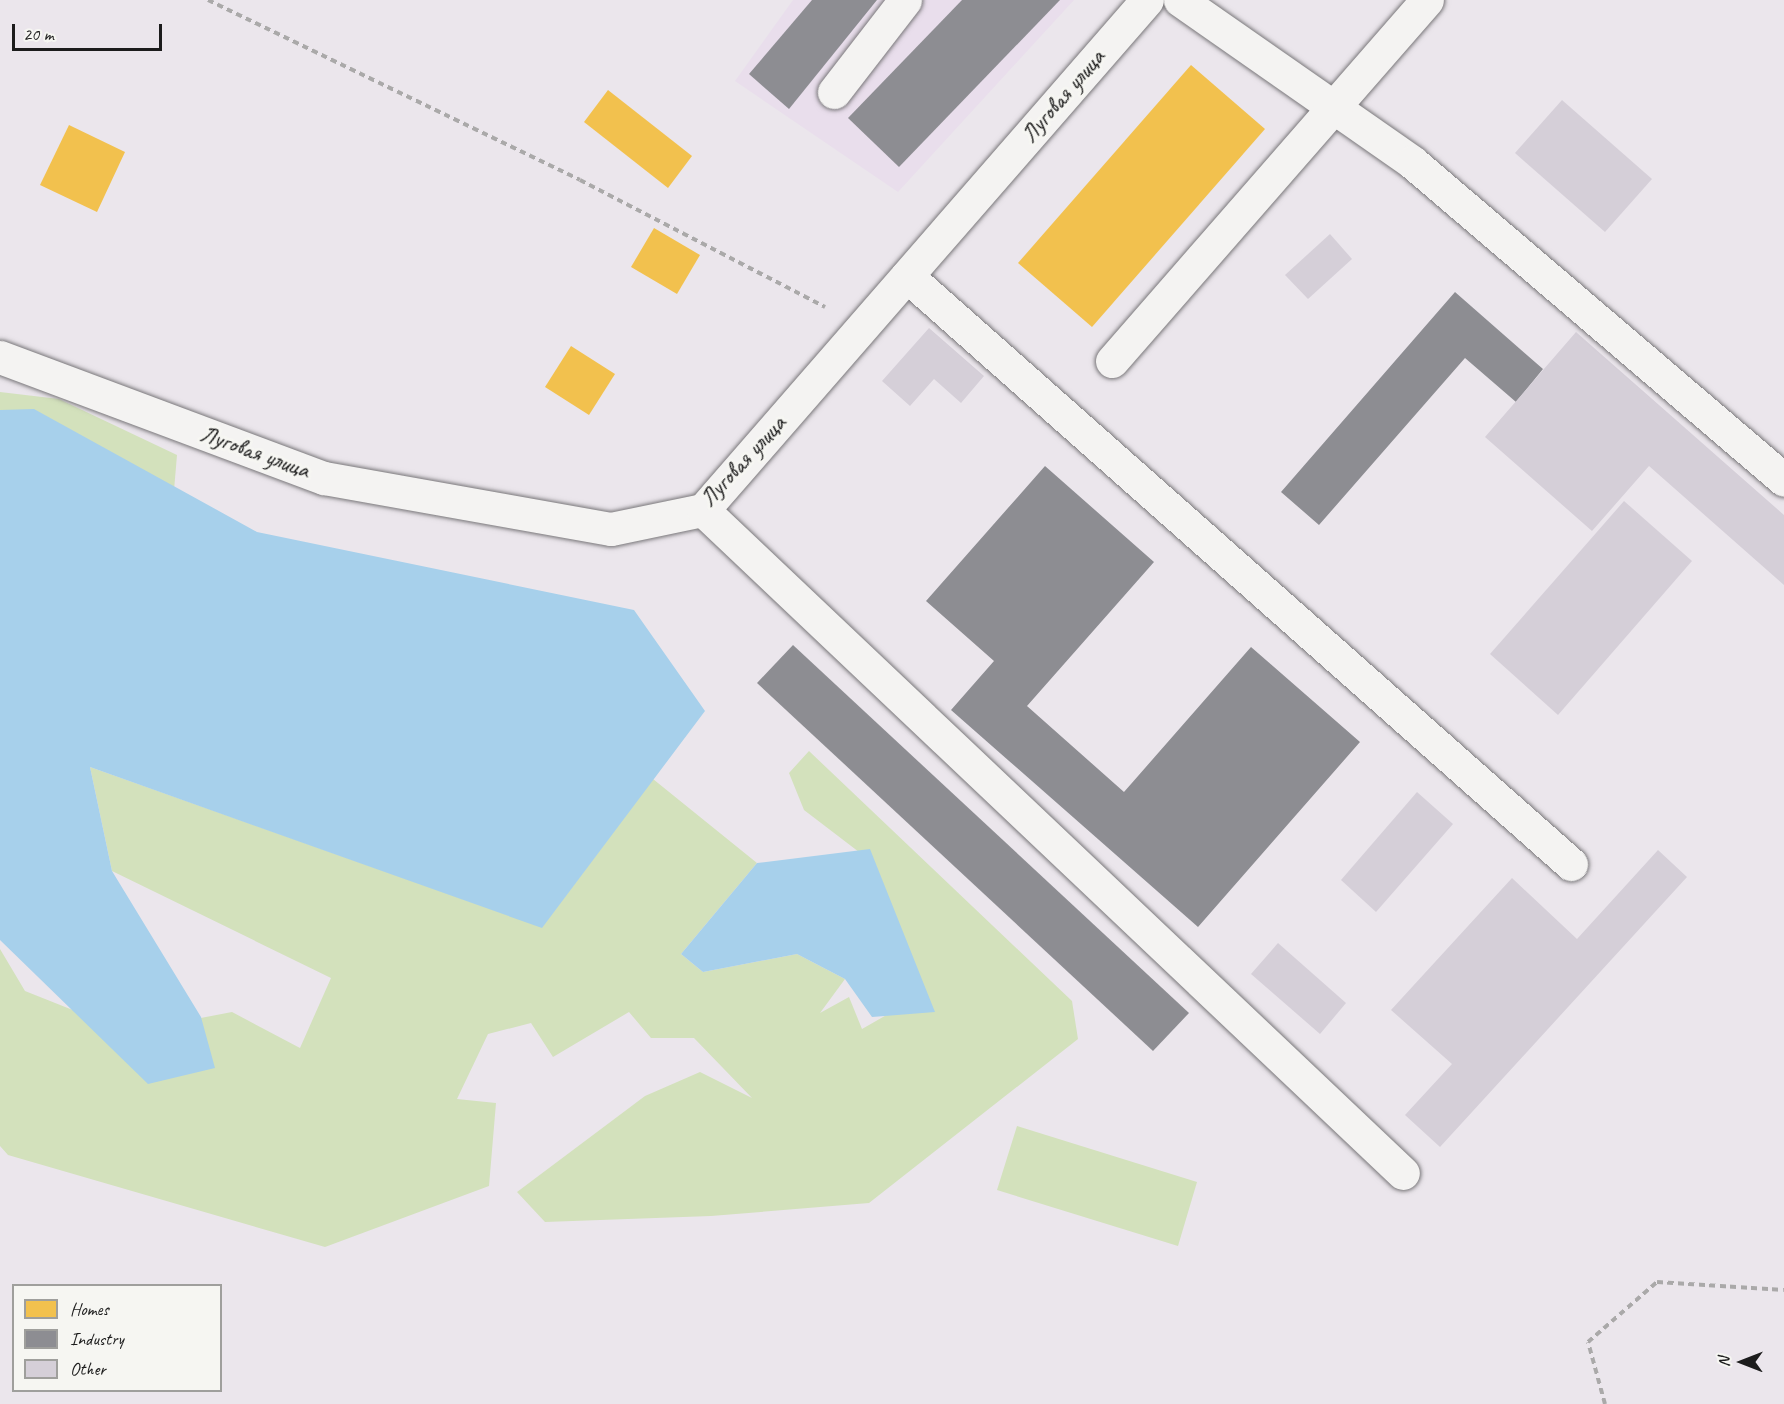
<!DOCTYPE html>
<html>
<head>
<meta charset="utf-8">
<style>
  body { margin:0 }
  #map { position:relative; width:1784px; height:1404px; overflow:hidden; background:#ebe6ec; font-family:Caveat,sans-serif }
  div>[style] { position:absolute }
  .built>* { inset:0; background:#e9deec }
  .green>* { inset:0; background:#d3e1bc }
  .water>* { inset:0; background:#a7d0eb }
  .homes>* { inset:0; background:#f2c14e }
  .industry>* { inset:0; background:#8d8d92 }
  .building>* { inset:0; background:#d5cfd8 }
  .path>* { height:4px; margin-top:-2px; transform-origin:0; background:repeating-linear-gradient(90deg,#aaa9a9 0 6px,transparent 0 10.5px) }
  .roads { filter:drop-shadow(0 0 2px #79777a) drop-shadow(0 0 2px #79777a) }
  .minor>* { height:33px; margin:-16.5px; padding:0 16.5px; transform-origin:16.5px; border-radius:16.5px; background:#f4f3f2 }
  span { translate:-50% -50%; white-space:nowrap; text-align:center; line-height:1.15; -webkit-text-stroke:6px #f6f6f2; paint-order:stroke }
  .street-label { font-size:24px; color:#1c1c1c }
  .legend { position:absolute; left:12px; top:1284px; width:210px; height:108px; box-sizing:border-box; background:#f6f6f2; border:2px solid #9f9f9c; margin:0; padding:8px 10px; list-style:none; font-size:18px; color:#1c1c1c }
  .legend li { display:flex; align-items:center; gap:12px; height:30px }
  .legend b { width:30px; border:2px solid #9f9f9c }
  .north { position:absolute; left:1712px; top:1332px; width:60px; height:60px; -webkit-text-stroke:4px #f6f6f2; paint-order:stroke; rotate:270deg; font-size:16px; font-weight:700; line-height:24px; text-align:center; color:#1c1c1c }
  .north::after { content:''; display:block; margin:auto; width:21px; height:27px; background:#1c1c1c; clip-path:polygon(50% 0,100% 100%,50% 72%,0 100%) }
  .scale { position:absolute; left:12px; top:24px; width:150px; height:27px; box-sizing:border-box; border:3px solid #1c1c1c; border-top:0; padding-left:8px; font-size:18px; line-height:21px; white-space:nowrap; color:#1c1c1c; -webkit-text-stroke:4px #f6f6f2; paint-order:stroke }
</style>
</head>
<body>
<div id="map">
  <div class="built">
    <div style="clip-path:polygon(793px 0,1074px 0,898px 192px,735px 81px)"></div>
  </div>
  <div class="green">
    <div style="clip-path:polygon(0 392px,59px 399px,177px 455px,172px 514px,0 446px)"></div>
    <div style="clip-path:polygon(809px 751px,1072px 1001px,1078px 1039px,869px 1203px,711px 1216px,545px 1222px,517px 1192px,645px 1096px,700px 1072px,752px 1098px,694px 1038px,651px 1038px,629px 1012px,553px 1057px,531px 1023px,488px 1034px,457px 1099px,496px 1103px,489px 1186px,325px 1247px,8px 1155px,0 1146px,0 949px,25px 991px,128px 1032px,232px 1012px,300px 1048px,331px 978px,112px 871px,90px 767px,542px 927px,653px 779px,757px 863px,681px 954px,703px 972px,797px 954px,845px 979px,820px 1013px,849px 997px,862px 1029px,904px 1005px,876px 865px,804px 810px,789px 773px)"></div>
    <div style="clip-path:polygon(1017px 1126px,1197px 1182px,1178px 1246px,997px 1190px)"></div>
  </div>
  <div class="water">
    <div style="clip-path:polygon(34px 409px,257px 532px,634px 610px,705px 711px,542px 928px,90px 767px,112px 871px,201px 1017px,215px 1068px,148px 1084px,0 940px,0 410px)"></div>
    <div style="clip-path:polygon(870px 849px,935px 1012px,872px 1017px,845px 979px,797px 954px,703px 972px,681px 954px,757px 863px)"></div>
  </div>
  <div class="homes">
    <div style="clip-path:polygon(1191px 65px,1265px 129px,1092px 327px,1018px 263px)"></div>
    <div style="clip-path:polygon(608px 90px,692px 156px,668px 188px,584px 122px)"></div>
    <div style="clip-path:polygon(69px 125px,125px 152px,97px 212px,40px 185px)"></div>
    <div style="clip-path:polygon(654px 228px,700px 255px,677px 294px,631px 267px)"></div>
    <div style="clip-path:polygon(571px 346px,615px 374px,589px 415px,545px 387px)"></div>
  </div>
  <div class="industry">
    <div style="clip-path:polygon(812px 0,877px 0,789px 109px,749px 74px)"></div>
    <div style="clip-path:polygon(962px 0,1060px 0,899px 167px,848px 118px)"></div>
    <div style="clip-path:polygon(1455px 292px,1543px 369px,1516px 402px,1465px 358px,1319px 525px,1281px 492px)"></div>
    <div style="clip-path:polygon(1045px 466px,1154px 562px,1027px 706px,1124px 792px,1251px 647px,1360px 742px,1198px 927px,951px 710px,994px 661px,926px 601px)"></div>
    <div style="clip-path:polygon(793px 645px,1189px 1013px,1153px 1051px,757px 683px)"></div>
  </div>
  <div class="building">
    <div style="clip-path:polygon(1562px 100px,1652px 179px,1605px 232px,1515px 153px)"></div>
    <div style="clip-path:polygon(1330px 234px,1352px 259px,1308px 299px,1285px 275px)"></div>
    <div style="clip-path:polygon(929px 328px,984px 376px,961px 403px,934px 379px,910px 406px,882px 381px)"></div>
    <div style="clip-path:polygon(1576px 332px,1784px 515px,1784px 585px,1649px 466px,1592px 531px,1485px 437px)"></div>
    <div style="clip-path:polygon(1624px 501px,1692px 561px,1558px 715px,1490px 654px)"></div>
    <div style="clip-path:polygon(1417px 792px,1453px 824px,1376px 912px,1341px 880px)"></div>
    <div style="clip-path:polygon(1658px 850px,1687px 877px,1440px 1147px,1405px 1115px,1452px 1064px,1391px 1010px,1512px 878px,1577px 939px)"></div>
    <div style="clip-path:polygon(1278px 943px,1346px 1003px,1320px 1034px,1251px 974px)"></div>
  </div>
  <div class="path">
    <div style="left:208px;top:0;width:413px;rotate:25.8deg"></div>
    <div style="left:580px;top:180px;width:276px;rotate:27.4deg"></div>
    <div style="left:1605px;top:1404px;width:64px;rotate:-105.3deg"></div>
    <div style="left:1588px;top:1342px;width:91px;rotate:-41deg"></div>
    <div style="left:1657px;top:1282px;width:127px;rotate:3.6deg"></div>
  </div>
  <div class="roads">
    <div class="minor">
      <div style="left:1180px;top:0;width:283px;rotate:34.9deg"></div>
      <div style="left:1412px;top:162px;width:489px;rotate:40.5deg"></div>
      <div style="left:834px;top:92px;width:116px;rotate:-52.3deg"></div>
      <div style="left:907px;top:276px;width:887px;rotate:41.53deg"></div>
      <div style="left:0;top:357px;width:346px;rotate:20.5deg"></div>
      <div style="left:324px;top:478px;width:291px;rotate:10.1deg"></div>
      <div style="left:611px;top:529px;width:94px;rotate:-11.7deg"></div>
      <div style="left:703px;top:510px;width:676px;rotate:-48.96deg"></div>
      <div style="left:1112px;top:361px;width:479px;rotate:-48.9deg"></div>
      <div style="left:703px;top:510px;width:964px;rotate:43.45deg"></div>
    </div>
  </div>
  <div class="street-label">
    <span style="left:1063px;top:96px;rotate:-49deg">Луговая улица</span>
    <span style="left:255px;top:452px;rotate:20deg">Луговая улица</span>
    <span style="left:743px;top:461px;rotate:-47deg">Луговая улица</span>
  </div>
  <ul class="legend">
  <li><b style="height:16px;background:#f2c14e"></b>Homes</li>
  <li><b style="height:16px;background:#8d8d92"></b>Industry</li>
  <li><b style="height:16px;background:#d5cfd8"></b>Other</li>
  </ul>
  <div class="north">N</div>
  <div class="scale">20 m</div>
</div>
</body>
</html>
